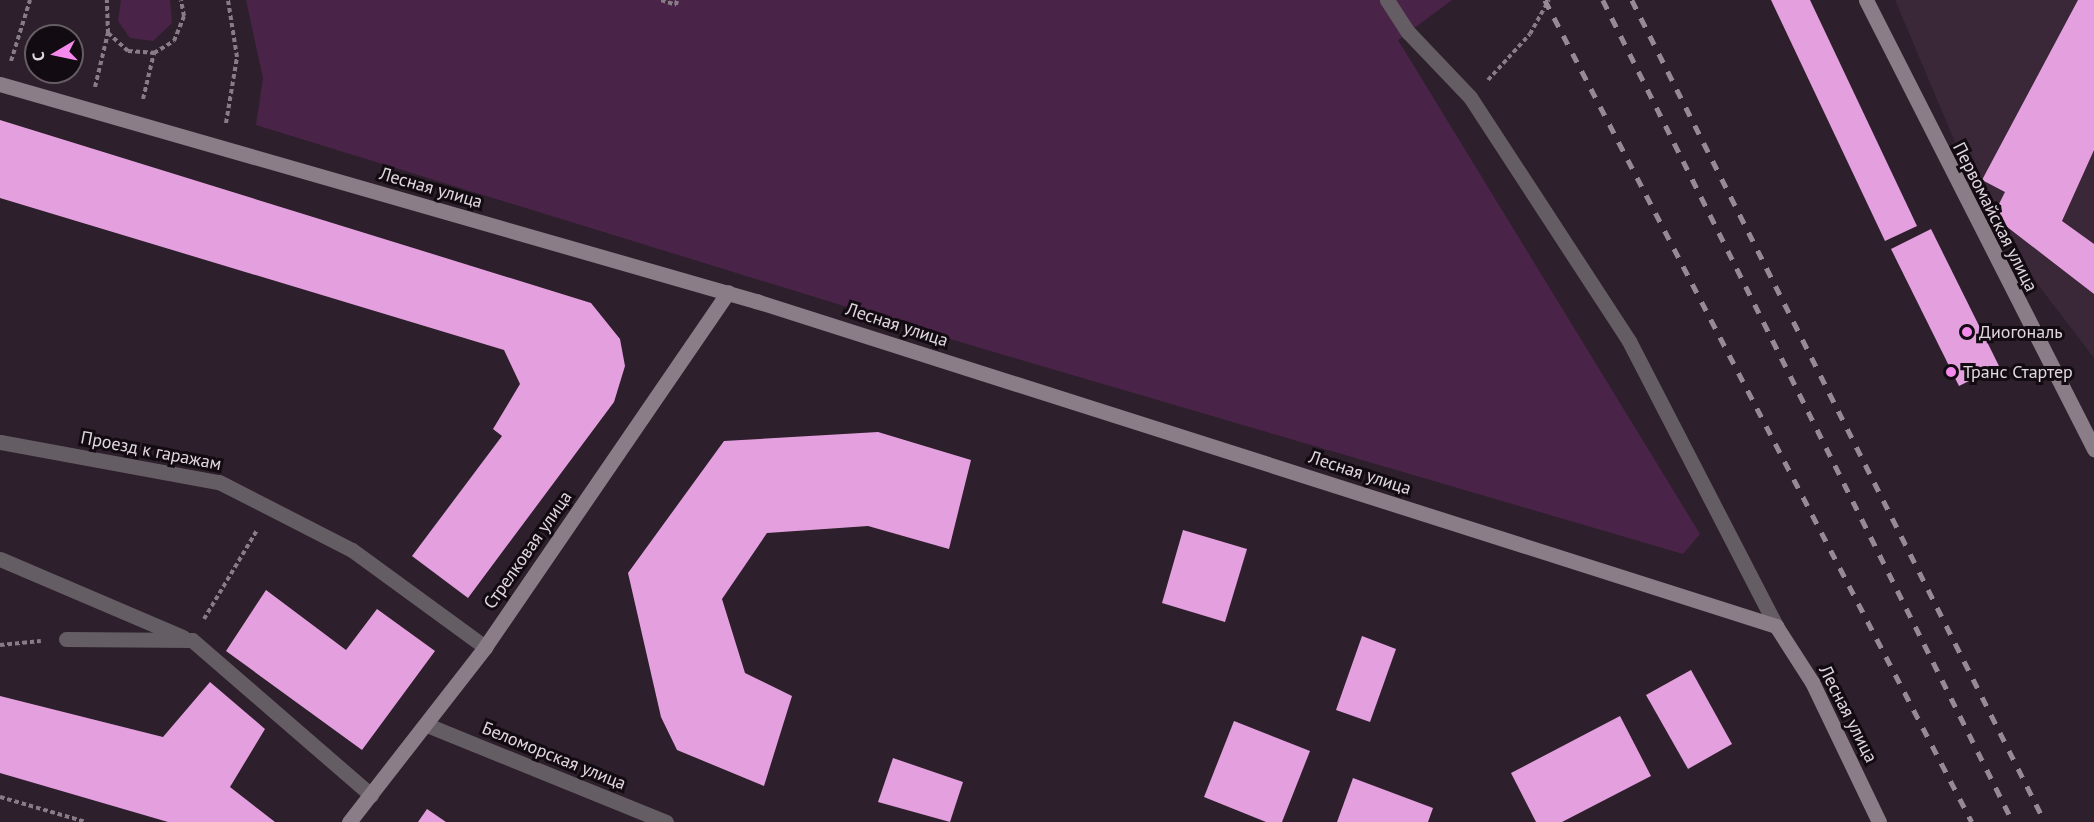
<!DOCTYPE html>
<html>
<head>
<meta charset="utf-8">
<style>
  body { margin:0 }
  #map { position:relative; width:2094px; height:822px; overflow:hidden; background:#2d1f2c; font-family:"PT Sans",sans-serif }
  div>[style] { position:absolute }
  .built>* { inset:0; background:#3a2738 }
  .green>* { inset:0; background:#4a2448 }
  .building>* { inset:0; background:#e4a0de }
  .path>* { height:4px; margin-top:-2px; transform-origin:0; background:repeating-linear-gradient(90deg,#887c87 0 4.5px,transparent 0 7.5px) }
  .street>* { height:15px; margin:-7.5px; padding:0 7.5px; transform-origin:7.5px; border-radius:7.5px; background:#655d64 }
  .secondary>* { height:15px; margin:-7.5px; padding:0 7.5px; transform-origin:7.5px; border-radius:7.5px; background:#8a7d88 }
  .rail>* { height:4.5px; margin-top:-2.25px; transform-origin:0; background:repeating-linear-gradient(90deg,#968a95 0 10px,transparent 0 20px) }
  .dots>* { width:16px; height:16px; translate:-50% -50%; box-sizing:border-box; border:3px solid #120b11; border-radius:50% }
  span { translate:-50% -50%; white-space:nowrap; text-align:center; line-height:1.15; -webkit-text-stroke:6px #120b11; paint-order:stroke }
  .street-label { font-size:18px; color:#e1d7e0 }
  .poi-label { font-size:18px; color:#e1d7e0 }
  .left { translate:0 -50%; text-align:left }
  .north { position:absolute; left:24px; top:24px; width:60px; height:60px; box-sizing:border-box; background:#120b11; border:2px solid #655d64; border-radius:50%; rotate:261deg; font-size:16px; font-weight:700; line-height:24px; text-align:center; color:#e1d7e0 }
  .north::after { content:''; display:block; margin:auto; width:21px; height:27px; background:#f589ee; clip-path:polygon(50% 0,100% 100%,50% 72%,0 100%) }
</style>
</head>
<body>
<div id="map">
  <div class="built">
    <div style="clip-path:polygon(1895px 0,2094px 0,2094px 358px,1987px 218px)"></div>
  </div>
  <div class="green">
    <div style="clip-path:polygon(121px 0,170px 0,172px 23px,153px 41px,130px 38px,118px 21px)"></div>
    <div style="clip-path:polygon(246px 0,1452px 0,1398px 40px,1700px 534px,1683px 554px,977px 347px,256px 125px,263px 78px)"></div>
  </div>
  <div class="building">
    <div style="clip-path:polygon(1771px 0,1810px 0,1917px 226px,1885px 241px)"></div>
    <div style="clip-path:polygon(2078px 0,2094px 0,2094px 150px,2062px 221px,2094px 244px,2094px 294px,1993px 216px,2005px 192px,1982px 180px)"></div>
    <div style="clip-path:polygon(0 120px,591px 303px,620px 339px,625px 366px,614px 402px,468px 598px,412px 556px,502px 436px,493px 429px,520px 384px,504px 350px,0 198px)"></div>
    <div style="clip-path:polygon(1931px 229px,1999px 366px,1959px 386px,1891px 249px)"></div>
    <div style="clip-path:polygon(878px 432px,971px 460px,949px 549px,868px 526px,767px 533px,722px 599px,745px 673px,792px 696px,764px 786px,677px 750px,661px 717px,628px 573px,724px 441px)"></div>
    <div style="clip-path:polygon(1183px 530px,1247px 549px,1225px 622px,1162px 603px)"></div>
    <div style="clip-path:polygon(266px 590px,346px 650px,377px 609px,435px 651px,362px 750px,226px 651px)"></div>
    <div style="clip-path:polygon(1362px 636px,1396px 649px,1370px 722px,1336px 710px)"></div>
    <div style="clip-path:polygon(1691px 670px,1732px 744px,1688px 769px,1646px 695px)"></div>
    <div style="clip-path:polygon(210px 682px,265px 729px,230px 787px,275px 822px,168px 822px,0 773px,0 696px,163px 737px)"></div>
    <div style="clip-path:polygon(1620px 716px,1651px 776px,1562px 822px,1536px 822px,1511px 773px)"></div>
    <div style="clip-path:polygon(1234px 721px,1310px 751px,1282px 822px,1266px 822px,1204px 797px)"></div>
    <div style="clip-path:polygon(893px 758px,963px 782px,950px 822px,878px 802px)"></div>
    <div style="clip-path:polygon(1353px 778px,1433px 808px,1428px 822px,1337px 822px)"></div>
    <div style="clip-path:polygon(427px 809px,446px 822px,418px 822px)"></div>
  </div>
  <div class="path">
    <div style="left:661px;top:0;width:16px;rotate:18deg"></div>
    <div style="left:676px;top:5px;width:5px;rotate:-79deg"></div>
    <div style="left:108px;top:33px;width:27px;rotate:42deg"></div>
    <div style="left:128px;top:51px;width:26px;rotate:4deg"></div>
    <div style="left:154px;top:53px;width:23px;rotate:-31deg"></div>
    <div style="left:174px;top:41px;width:27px;rotate:-68deg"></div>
    <div style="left:184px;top:16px;width:16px;rotate:-101deg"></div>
    <div style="left:11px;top:61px;width:64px;rotate:-72.7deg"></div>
    <div style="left:1488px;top:80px;width:62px;rotate:-47.6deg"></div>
    <div style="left:1530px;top:34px;width:39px;rotate:-61deg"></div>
    <div style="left:95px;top:87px;width:56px;rotate:-76.5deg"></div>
    <div style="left:108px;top:33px;width:33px;rotate:-92deg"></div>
    <div style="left:143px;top:99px;width:47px;rotate:-76.6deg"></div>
    <div style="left:226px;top:123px;width:67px;rotate:-80.5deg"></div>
    <div style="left:237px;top:57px;width:58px;rotate:-99deg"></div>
    <div style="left:204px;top:619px;width:104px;rotate:-59.2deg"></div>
    <div style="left:0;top:645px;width:41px;rotate:-5.6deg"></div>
    <div style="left:0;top:797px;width:90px;rotate:16.2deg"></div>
  </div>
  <div class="street">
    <div style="left:1387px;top:0;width:38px;rotate:57deg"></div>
    <div style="left:1408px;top:32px;width:90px;rotate:46.4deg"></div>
    <div style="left:1470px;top:97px;width:291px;rotate:56.9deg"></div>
    <div style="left:1629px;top:341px;width:321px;rotate:62.7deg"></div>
    <div style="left:0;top:442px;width:223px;rotate:10.4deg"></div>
    <div style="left:219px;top:482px;width:149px;rotate:27.1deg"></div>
    <div style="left:352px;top:550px;width:165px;rotate:36.1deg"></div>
    <div style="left:0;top:559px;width:199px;rotate:23.1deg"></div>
    <div style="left:66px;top:639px;width:126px;rotate:0.5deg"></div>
    <div style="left:192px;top:640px;width:237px;rotate:40.9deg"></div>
    <div style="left:427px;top:725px;width:258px;rotate:22.1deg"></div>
  </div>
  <div class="secondary">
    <div style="left:1866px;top:0;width:504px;rotate:63.08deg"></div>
    <div style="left:0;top:84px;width:787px;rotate:16.02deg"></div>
    <div style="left:756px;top:301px;width:1071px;rotate:17.67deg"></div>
    <div style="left:1776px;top:626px;width:67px;rotate:57.3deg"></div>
    <div style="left:1812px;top:682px;width:155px;rotate:64.4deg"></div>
    <div style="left:349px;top:822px;width:222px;rotate:-52.1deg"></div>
    <div style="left:485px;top:647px;width:430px;rotate:-55.6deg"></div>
  </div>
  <div class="rail">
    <div style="left:1545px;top:0;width:926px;rotate:62.55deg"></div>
    <div style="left:1603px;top:0;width:919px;rotate:63.49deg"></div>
    <div style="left:1632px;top:0;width:920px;rotate:63.32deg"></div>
  </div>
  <div class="dots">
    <div style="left:1967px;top:332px;background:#f589ee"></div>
    <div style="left:1951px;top:372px;background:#f589ee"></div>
  </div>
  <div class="street-label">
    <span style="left:431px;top:188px;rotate:16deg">Лесная улица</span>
    <span style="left:1995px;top:217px;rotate:63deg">Первомайская улица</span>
    <span style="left:897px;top:325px;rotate:18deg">Лесная улица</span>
    <span style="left:151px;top:451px;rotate:11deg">Проезд к гаражам</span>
    <span style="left:1360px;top:473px;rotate:18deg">Лесная улица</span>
    <span style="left:528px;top:550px;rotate:-55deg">Стрелковая улица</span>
    <span style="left:1848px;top:714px;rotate:63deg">Лесная улица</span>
    <span style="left:554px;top:756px;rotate:22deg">Беломорская улица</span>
  </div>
  <div class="poi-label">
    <span class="left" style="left:1979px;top:332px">Диогональ</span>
    <span class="left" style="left:1963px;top:372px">Транс Стартер</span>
  </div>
  <div class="north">С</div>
</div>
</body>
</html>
